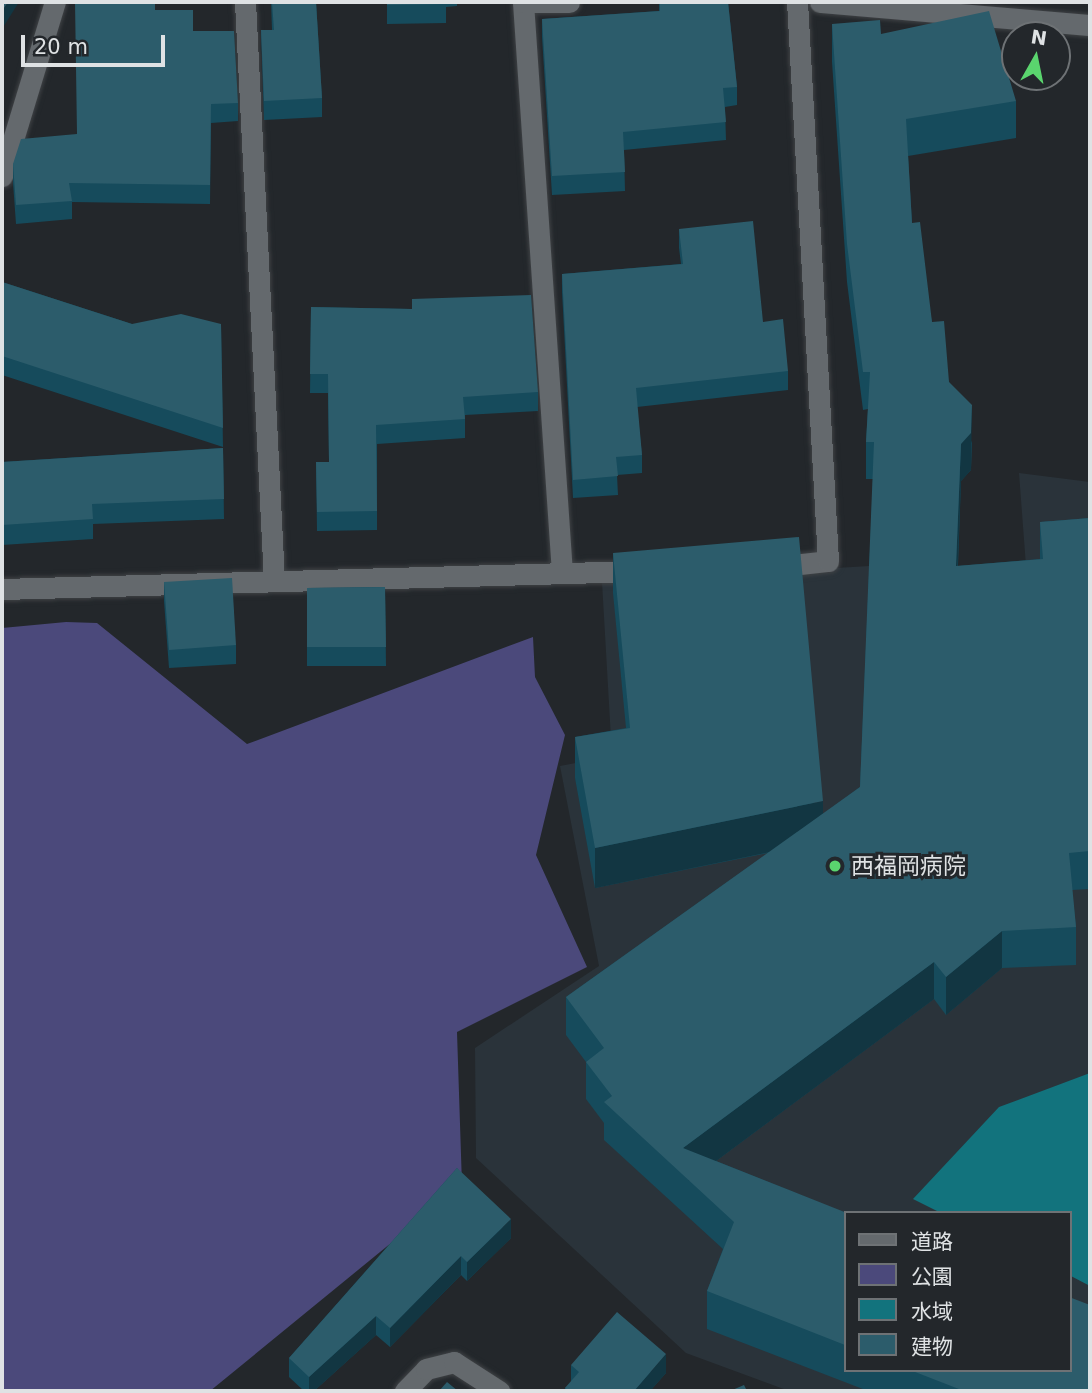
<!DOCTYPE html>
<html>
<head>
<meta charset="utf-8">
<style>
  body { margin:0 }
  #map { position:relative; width:1092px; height:1393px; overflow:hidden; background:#23272b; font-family:"DejaVu Sans","Noto Sans JP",sans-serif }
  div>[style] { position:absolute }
  .built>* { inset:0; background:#2a333a }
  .green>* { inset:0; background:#4b497b }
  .water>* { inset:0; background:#12737d }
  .roads { filter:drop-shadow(0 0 2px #3f4245) drop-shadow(0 0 2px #3f4245) }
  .minor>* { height:21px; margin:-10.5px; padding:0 10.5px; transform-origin:10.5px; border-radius:10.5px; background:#64696d }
  .wall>* { inset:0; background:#164b5c }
  .shaded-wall>* { inset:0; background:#123642 }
  .building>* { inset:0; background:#2c5c6b }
  .dots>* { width:19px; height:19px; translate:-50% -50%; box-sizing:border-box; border:4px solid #23272b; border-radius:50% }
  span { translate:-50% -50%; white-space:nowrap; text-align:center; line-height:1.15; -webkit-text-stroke:6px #23272b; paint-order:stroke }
  .poi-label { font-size:23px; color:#dfe2e4 }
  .left { translate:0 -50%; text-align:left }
  .frame { position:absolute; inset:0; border:4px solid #dfe2e4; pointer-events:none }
  .legend { position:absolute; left:844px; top:1211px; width:228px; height:161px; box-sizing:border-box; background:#23272b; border:2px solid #6e7275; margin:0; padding:9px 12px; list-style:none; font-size:21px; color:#dfe2e4 }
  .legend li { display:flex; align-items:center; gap:14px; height:35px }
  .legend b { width:35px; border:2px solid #6e7275 }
  .north { position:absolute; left:1001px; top:21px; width:70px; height:70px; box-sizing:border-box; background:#23272b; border:2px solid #6e7275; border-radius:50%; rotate:9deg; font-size:19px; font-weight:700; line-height:28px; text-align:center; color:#dfe2e4 }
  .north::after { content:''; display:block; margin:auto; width:24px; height:32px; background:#5ad56e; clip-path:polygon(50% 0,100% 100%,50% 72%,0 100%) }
  .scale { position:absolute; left:21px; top:35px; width:144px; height:32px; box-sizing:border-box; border:4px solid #dfe2e4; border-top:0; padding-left:9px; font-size:21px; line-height:24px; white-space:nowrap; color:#dfe2e4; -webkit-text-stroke:5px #23272b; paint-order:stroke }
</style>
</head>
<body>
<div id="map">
  <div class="built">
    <div style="clip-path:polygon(evenodd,1019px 473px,1090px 482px,1090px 1391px,789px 1391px,686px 1353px,476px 1158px,475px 1048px,599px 966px,560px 766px,612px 756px,602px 582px,869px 566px,871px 581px,1026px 566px,1019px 473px,845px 1213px,1069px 1213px,1069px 1370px,845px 1370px,845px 1213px)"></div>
  </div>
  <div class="green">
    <div style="clip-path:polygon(66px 622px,97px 623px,247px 744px,533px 637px,535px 677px,565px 735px,536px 855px,587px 967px,457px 1032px,462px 1185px,210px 1391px,2px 1391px,2px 628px)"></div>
  </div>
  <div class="water">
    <div style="clip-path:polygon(1090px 1073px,1090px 1286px,1069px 1275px,1069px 1213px,941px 1213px,913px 1199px,999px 1107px)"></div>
  </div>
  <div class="roads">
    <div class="minor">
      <div style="left:245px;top:2px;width:580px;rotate:87.13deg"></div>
      <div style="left:820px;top:2px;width:271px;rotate:4.9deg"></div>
      <div style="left:2px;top:176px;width:182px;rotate:-73.1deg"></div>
      <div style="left:774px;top:567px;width:54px;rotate:-6.3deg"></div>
      <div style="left:828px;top:561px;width:560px;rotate:-93.17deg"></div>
      <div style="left:562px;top:573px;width:572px;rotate:-93.91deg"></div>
      <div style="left:523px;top:2px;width:46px"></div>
      <div style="left:2px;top:589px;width:638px;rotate:-1.62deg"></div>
      <div style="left:405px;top:1391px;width:30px;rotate:-46deg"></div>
      <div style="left:426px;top:1369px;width:29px;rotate:-14deg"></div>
      <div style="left:454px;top:1362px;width:54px;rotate:32.8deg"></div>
    </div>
  </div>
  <div class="wall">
    <div style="clip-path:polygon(271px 2px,316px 2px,322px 98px,322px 117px,264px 120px,261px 30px,272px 30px)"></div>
    <div style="clip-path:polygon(387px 2px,457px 2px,457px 6px,446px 7px,446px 23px,387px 24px)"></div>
    <div style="clip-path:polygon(659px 2px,728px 2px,737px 87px,737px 105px,725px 107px,726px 140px,624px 150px,625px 191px,552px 195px,542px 37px,542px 19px,659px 11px)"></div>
    <div style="clip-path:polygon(155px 10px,193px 31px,238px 103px,238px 121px,211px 123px,210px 204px,72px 202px,72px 219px,16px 224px,13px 183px,13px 164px,77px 134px)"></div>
    <div style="clip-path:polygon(832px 24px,881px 34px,1016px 101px,1016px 138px,908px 156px,912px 223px,932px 322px,949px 382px,972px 443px,971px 470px,961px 481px,958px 566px,1040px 559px,1040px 522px,1090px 518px,1090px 889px,1072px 890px,1076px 927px,1076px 965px,1002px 968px,946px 1015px,934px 999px,716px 1161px,845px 1213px,845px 1370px,1069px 1370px,1090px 1391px,868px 1391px,707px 1329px,707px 1291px,723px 1249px,604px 1140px,604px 1123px,586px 1099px,586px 1062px,566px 1035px,566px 997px,768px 853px,595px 888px,575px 778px,575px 737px,626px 728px,613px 593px,613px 553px,823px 814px,860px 787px,873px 479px,866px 479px,866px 442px,868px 409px,863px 410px,847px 282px,832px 62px)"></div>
    <div style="clip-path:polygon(679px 229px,763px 322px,788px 371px,788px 390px,637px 407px,642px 455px,642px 473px,617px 475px,618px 495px,573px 498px,562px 292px,562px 274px,681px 264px,679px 248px)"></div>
    <div style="clip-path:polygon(2px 282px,132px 324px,221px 324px,223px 447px,2px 375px)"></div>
    <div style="clip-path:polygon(412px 299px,538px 392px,538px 411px,465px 415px,465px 438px,377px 444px,377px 530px,317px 531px,316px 462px,329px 462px,328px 393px,310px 393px,311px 307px,412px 309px)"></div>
    <div style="clip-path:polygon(223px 448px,224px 519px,93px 524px,93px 539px,2px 545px,2px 462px)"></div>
    <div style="clip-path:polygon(164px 582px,236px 645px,236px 664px,169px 668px,164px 601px)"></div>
    <div style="clip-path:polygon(385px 587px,386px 666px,307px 666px,307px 588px)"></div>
    <div style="clip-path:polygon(457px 1168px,511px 1238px,467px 1281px,461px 1275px,390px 1347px,376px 1335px,314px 1391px,304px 1391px,289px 1377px,289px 1358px)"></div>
    <div style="clip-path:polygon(571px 1365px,666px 1373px,650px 1391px,565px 1391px,565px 1388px,571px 1382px)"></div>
  </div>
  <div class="shaded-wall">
    <div style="clip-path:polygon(8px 2px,19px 2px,2px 29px,2px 11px)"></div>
    <div style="clip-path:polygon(972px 405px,971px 470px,961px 481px,956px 604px,956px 566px,961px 444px)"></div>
    <div style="clip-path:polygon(823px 801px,823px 841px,595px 888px,595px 848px)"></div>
    <div style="clip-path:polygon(1002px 931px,1002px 968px,946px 1015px,946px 977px)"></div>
    <div style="clip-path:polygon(934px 962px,934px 999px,689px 1181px,683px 1148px)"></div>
    <div style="clip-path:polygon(511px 1219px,511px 1238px,467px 1281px,467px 1262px)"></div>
    <div style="clip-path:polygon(461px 1256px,461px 1275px,390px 1347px,390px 1328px)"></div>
    <div style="clip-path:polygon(376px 1316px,376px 1335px,314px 1391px,309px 1391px,309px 1377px)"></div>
    <div style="clip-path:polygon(666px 1354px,666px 1373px,650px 1391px,634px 1391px)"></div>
  </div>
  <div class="building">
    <div style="clip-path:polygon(2px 2px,8px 2px,2px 11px)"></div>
    <div style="clip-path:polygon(75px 2px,155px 2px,155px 10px,193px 10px,193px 31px,234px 31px,238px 103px,211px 104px,210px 185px,69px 183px,72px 201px,16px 205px,13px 164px,21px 139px,77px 134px)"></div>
    <div style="clip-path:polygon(272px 2px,316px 2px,322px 98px,264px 101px,261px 30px,274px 30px)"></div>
    <div style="clip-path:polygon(387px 2px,446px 2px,446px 4px,387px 5px)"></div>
    <div style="clip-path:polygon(660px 2px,728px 2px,737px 87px,723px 88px,726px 122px,623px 132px,625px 172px,552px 176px,542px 19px,660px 11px)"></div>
    <div style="clip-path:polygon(989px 11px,1016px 101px,906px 119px,912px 223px,920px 222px,932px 322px,944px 321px,949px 382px,972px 405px,971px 433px,961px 444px,956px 566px,1043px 559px,1040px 522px,1090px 518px,1090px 851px,1069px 853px,1076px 927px,1002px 931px,946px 977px,934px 962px,683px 1148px,847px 1213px,845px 1213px,845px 1345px,707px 1291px,734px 1222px,604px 1102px,612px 1096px,586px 1062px,604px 1048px,566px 997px,860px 787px,874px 442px,866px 442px,870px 372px,863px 372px,847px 244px,832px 24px,880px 20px,881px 34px)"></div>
    <div style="clip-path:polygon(753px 221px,763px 322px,783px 319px,788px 371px,636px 388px,642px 455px,616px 457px,618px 476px,573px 480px,562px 274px,683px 264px,679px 229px)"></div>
    <div style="clip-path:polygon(2px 282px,132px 324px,181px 314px,221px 324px,223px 428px,2px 356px)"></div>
    <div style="clip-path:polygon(531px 295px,538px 392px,463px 397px,465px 419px,376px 425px,377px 511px,317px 512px,316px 462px,329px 462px,328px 374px,310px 374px,311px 307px,412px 309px,412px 299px)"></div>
    <div style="clip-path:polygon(223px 448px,224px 499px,92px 504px,93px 519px,2px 525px,2px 462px)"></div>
    <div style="clip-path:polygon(799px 537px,823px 801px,595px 848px,575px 737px,630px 728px,613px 553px)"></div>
    <div style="clip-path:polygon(232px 578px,236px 645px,169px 650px,164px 582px)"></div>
    <div style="clip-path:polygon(385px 587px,386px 647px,307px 647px,307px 588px)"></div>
    <div style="clip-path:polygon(457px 1168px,511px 1219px,467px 1262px,461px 1256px,390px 1328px,376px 1316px,309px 1377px,289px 1358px)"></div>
    <div style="clip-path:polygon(1069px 1297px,1090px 1305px,1090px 1391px,964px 1391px,910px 1370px,1069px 1370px)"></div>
    <div style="clip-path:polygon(617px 1312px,666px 1354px,634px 1391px,569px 1391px,565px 1388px,579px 1372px,571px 1365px)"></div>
    <div style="clip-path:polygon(447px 1382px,458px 1391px,439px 1391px)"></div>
    <div style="clip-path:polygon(744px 1385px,747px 1391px,730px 1391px)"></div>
  </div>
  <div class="dots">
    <div style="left:835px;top:866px;background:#5ad56e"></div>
  </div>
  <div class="poi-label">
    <span class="left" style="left:851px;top:866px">西福岡病院</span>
  </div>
  <div class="frame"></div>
  <ul class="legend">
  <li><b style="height:9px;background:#64696d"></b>道路</li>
  <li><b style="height:19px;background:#4b497b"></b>公園</li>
  <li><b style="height:19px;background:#12737d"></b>水域</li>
  <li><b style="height:19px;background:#2c5c6b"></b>建物</li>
  </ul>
  <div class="north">N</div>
  <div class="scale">20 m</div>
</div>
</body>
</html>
